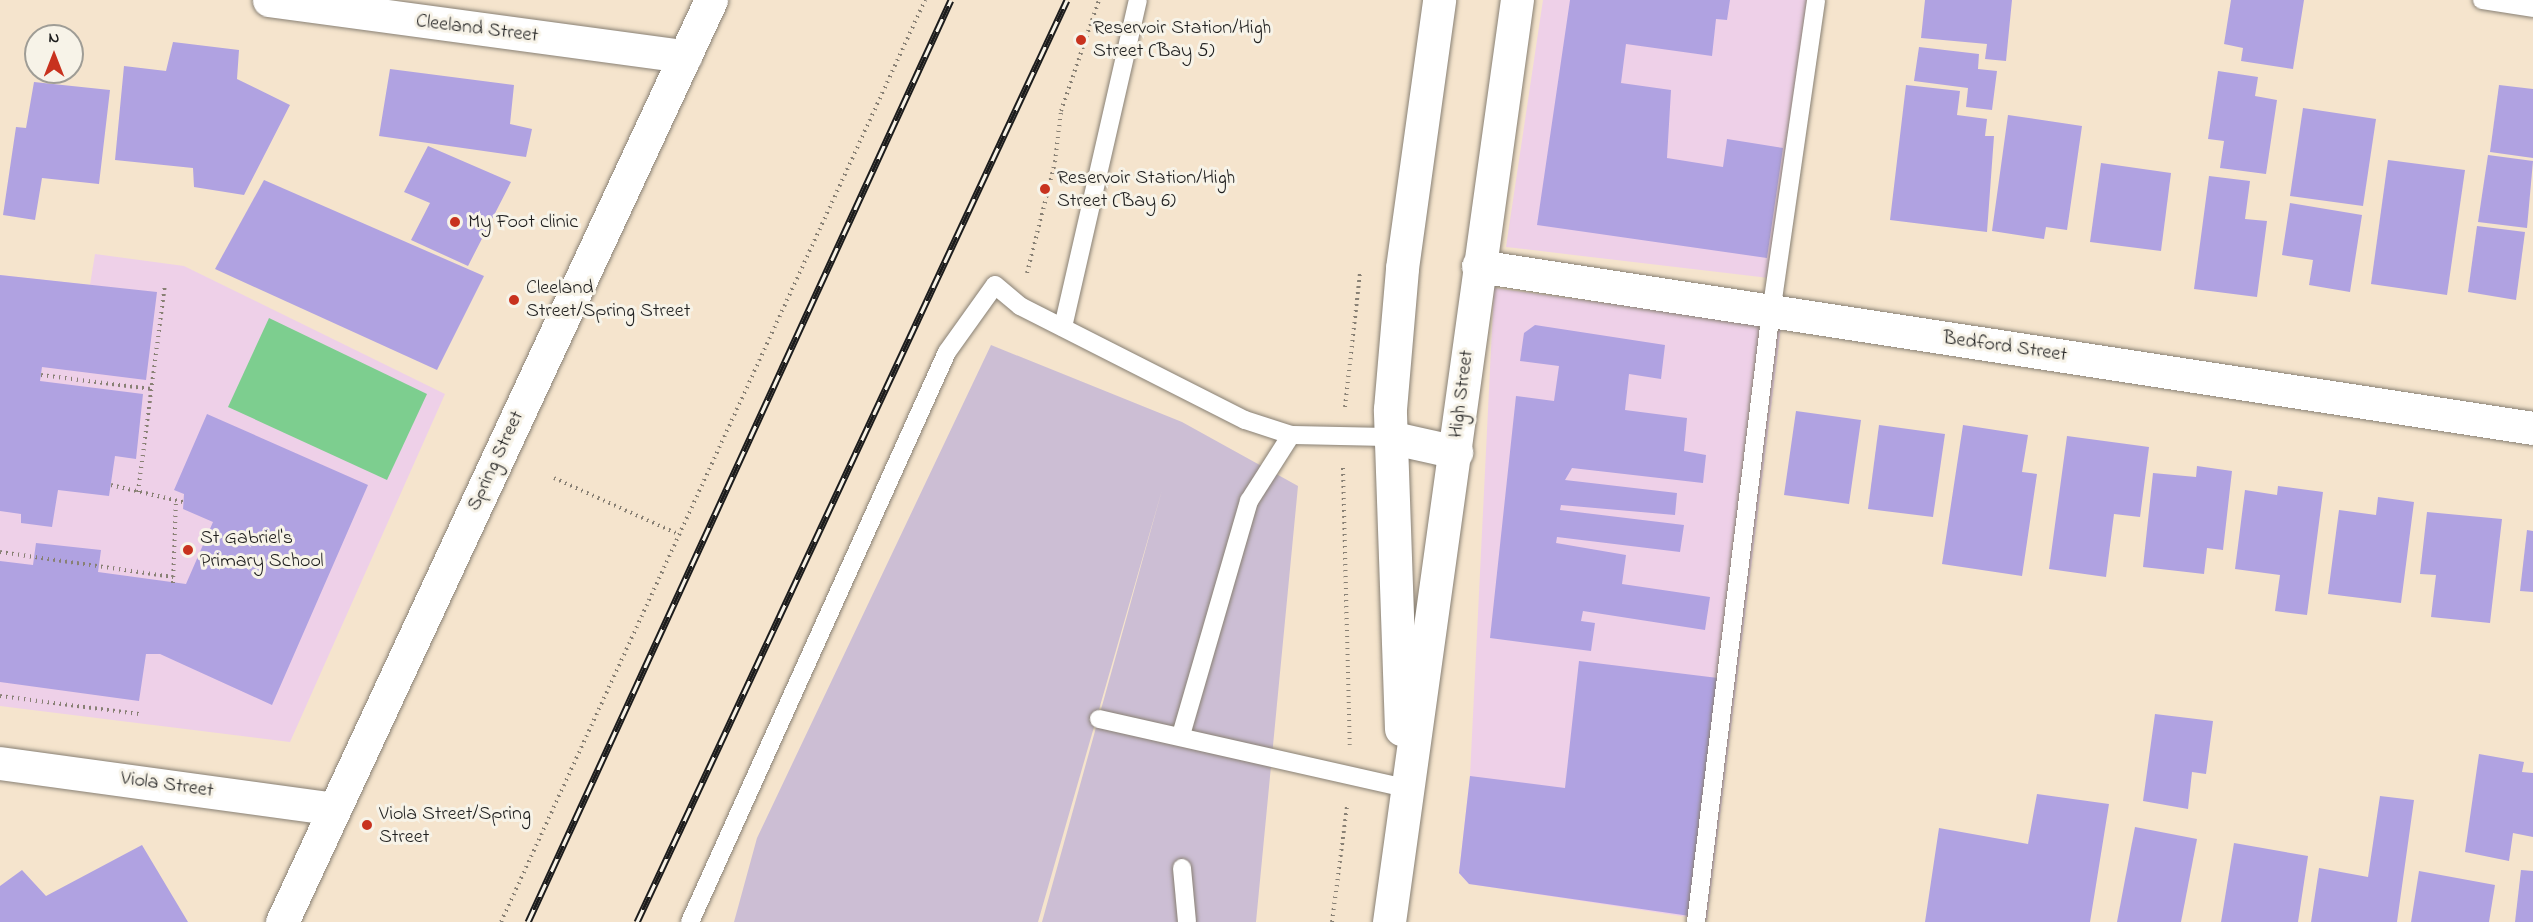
<!DOCTYPE html>
<html>
<head>
<meta charset="utf-8">
<style>
  body { margin:0 }
  #map { position:relative; width:2533px; height:922px; overflow:hidden; background:#f5e4cd; font-family:"Indie Flower",sans-serif }
  div>[style] { position:absolute }
  .built>* { inset:0; background:#eed0e8 }
  .industrial>* { inset:0; background:#ccbed4 }
  .green>* { inset:0; background:#7dce8f }
  .building>* { inset:0; background:#b0a2e1 }
  .path>* { height:4px; margin-top:-2px; transform-origin:0; background:repeating-linear-gradient(90deg,#888074 0 1.5px,transparent 0 6px) }
  .roads { filter:drop-shadow(0 0 2px #888074) drop-shadow(0 0 2px #888074) }
  .lane>* { height:18px; margin:-9px; padding:0 9px; transform-origin:9px; border-radius:9px; background:#fff }
  .street>* { height:33px; margin:-16.5px; padding:0 16.5px; transform-origin:16.5px; border-radius:16.5px; background:#fff }
  .secondary>* { height:33px; margin:-16.5px; padding:0 16.5px; transform-origin:16.5px; border-radius:16.5px; background:#fff }
  .primary>* { height:33px; margin:-16.5px; padding:0 16.5px; transform-origin:16.5px; border-radius:16.5px; background:#fff }
  .rail>* { height:7px; margin-top:-3.5px; transform-origin:0; background:repeating-linear-gradient(90deg,#f7f3e8 0 14px,#1c1c1c 0 28px); box-sizing:border-box; border-block:2px solid #1c1c1c }
  .dots>* { width:16px; height:16px; translate:-50% -50%; box-sizing:border-box; border:3px solid #f7f3e8; border-radius:50% }
  span { translate:-50% -50%; white-space:nowrap; text-align:center; line-height:1.15; -webkit-text-stroke:6px #f7f3e8; paint-order:stroke }
  .poi-label { font-size:20px; color:#1c1c1c }
  .left { translate:0 -50%; text-align:left }
  .street-label { font-size:20px; color:#1c1c1c }
  .north { position:absolute; left:24px; top:24px; width:60px; height:60px; box-sizing:border-box; background:#f7f3e8; border:2px solid #9f9d96; border-radius:50%; rotate:0deg; font-size:16px; font-weight:700; line-height:24px; text-align:center; color:#1c1c1c }
  .north::after { content:''; display:block; margin:auto; width:21px; height:27px; background:#c8321e; clip-path:polygon(50% 0,100% 100%,50% 72%,0 100%) }
</style>
</head>
<body>
<div id="map">
  <div class="built">
    <div style="clip-path:polygon(1543px 0,1807px 0,1769px 278px,1506px 247px)"></div>
    <div style="clip-path:polygon(95px 254px,184px 266px,445px 394px,290px 742px,0 706px,0 275px,90px 285px)"></div>
    <div style="clip-path:polygon(1494px 288px,1781px 327px,1707px 920px,1469px 884px,1459px 873px,1470px 776px)"></div>
  </div>
  <div class="industrial">
    <div style="clip-path:polygon(991px 345px,1182px 422px,1298px 486px,1256px 922px,1042px 922px,1162px 490px,1038px 922px,734px 922px,757px 838px)"></div>
  </div>
  <div class="green">
    <div style="clip-path:polygon(269px 318px,427px 394px,387px 480px,228px 407px)"></div>
  </div>
  <div class="building">
    <div style="clip-path:polygon(1570px 0,1730px 0,1727px 20px,1716px 19px,1712px 56px,1626px 44px,1621px 83px,1671px 90px,1667px 158px,1723px 167px,1727px 139px,1783px 148px,1767px 258px,1537px 225px)"></div>
    <div style="clip-path:polygon(1925px 0,2012px 0,2006px 61px,1985px 59px,1987px 44px,1921px 38px)"></div>
    <div style="clip-path:polygon(2231px 0,2304px 0,2293px 69px,2241px 61px,2243px 48px,2224px 44px)"></div>
    <div style="clip-path:polygon(173px 42px,239px 50px,237px 79px,290px 105px,244px 195px,194px 187px,193px 168px,115px 160px,124px 66px,166px 71px)"></div>
    <div style="clip-path:polygon(1919px 47px,1979px 54px,1978px 69px,1997px 71px,1992px 110px,1966px 107px,1968px 88px,1914px 81px)"></div>
    <div style="clip-path:polygon(390px 69px,514px 85px,510px 124px,532px 129px,526px 157px,379px 136px)"></div>
    <div style="clip-path:polygon(2218px 71px,2258px 77px,2255px 96px,2277px 100px,2266px 174px,2220px 168px,2224px 141px,2208px 139px)"></div>
    <div style="clip-path:polygon(34px 82px,110px 90px,99px 184px,42px 178px,35px 220px,3px 215px,16px 127px,26px 128px)"></div>
    <div style="clip-path:polygon(1906px 85px,1960px 91px,1957px 115px,1987px 119px,1985px 136px,1994px 136px,1987px 232px,1890px 220px)"></div>
    <div style="clip-path:polygon(2499px 85px,2533px 89px,2533px 158px,2490px 152px)"></div>
    <div style="clip-path:polygon(2303px 108px,2376px 119px,2363px 206px,2290px 196px)"></div>
    <div style="clip-path:polygon(2008px 115px,2082px 126px,2067px 230px,2046px 227px,2044px 239px,1992px 231px)"></div>
    <div style="clip-path:polygon(428px 146px,511px 182px,468px 266px,411px 240px,430px 203px,404px 192px)"></div>
    <div style="clip-path:polygon(2488px 155px,2533px 161px,2527px 228px,2478px 222px)"></div>
    <div style="clip-path:polygon(2388px 160px,2465px 170px,2447px 295px,2371px 284px)"></div>
    <div style="clip-path:polygon(2101px 163px,2171px 173px,2161px 251px,2090px 242px)"></div>
    <div style="clip-path:polygon(2209px 176px,2250px 181px,2245px 219px,2267px 221px,2257px 297px,2194px 289px)"></div>
    <div style="clip-path:polygon(264px 180px,484px 276px,437px 370px,215px 269px)"></div>
    <div style="clip-path:polygon(2290px 203px,2362px 215px,2350px 292px,2309px 285px,2313px 260px,2282px 255px)"></div>
    <div style="clip-path:polygon(2477px 226px,2525px 232px,2516px 300px,2468px 292px)"></div>
    <div style="clip-path:polygon(0 275px,157px 292px,146px 380px,42px 367px,40px 381px,143px 394px,136px 459px,115px 456px,109px 496px,58px 490px,52px 527px,21px 523px,21px 514px,0 511px)"></div>
    <div style="clip-path:polygon(1535px 325px,1665px 345px,1661px 379px,1629px 374px,1625px 410px,1687px 418px,1684px 451px,1706px 455px,1703px 483px,1572px 468px,1565px 480px,1677px 493px,1675px 515px,1561px 505px,1560px 510px,1684px 525px,1680px 552px,1557px 537px,1556px 543px,1626px 555px,1622px 584px,1710px 597px,1705px 630px,1583px 611px,1581px 621px,1595px 623px,1591px 651px,1490px 638px,1516px 396px,1554px 401px,1559px 366px,1520px 361px,1524px 333px)"></div>
    <div style="clip-path:polygon(1796px 411px,1861px 420px,1849px 504px,1784px 495px)"></div>
    <div style="clip-path:polygon(207px 414px,368px 485px,272px 705px,160px 654px,146px 654px,139px 701px,0 682px,0 561px,33px 565px,36px 543px,101px 550px,98px 572px,186px 584px,213px 522px,183px 509px,184px 494px,174px 490px)"></div>
    <div style="clip-path:polygon(1879px 425px,1945px 434px,1933px 517px,1868px 509px)"></div>
    <div style="clip-path:polygon(1963px 425px,2028px 435px,2022px 472px,2037px 474px,2022px 576px,1942px 564px)"></div>
    <div style="clip-path:polygon(2067px 436px,2149px 447px,2140px 517px,2114px 514px,2106px 577px,2049px 569px)"></div>
    <div style="clip-path:polygon(2197px 466px,2232px 471px,2223px 550px,2207px 548px,2204px 574px,2143px 567px,2153px 473px,2196px 477px)"></div>
    <div style="clip-path:polygon(2278px 486px,2323px 492px,2307px 615px,2275px 611px,2280px 575px,2235px 569px,2245px 490px,2277px 495px)"></div>
    <div style="clip-path:polygon(2378px 497px,2414px 502px,2401px 603px,2328px 594px,2339px 510px,2376px 515px)"></div>
    <div style="clip-path:polygon(2427px 512px,2502px 519px,2490px 623px,2431px 617px,2436px 575px,2420px 574px)"></div>
    <div style="clip-path:polygon(2527px 530px,2533px 531px,2533px 592px,2520px 591px)"></div>
    <div style="clip-path:polygon(1579px 661px,1718px 678px,1690px 916px,1469px 884px,1459px 873px,1470px 776px,1565px 788px)"></div>
    <div style="clip-path:polygon(2155px 714px,2213px 721px,2206px 774px,2192px 772px,2188px 809px,2143px 801px)"></div>
    <div style="clip-path:polygon(2479px 754px,2524px 762px,2522px 772px,2533px 773px,2533px 837px,2513px 833px,2509px 861px,2465px 852px)"></div>
    <div style="clip-path:polygon(2037px 794px,2109px 804px,2090px 922px,1925px 922px,1939px 828px,2028px 844px)"></div>
    <div style="clip-path:polygon(2380px 796px,2414px 800px,2397px 922px,2311px 922px,2319px 868px,2368px 877px)"></div>
    <div style="clip-path:polygon(2135px 827px,2197px 839px,2181px 922px,2117px 922px)"></div>
    <div style="clip-path:polygon(2234px 843px,2308px 856px,2298px 922px,2221px 922px)"></div>
    <div style="clip-path:polygon(142px 845px,188px 922px,0 922px,0 886px,22px 870px,46px 896px)"></div>
    <div style="clip-path:polygon(2521px 870px,2533px 871px,2533px 922px,2515px 922px)"></div>
    <div style="clip-path:polygon(2419px 871px,2495px 885px,2489px 922px,2411px 922px)"></div>
  </div>
  <div class="path">
    <div style="left:1027px;top:273px;width:114px;rotate:-75.8deg"></div>
    <div style="left:1055px;top:162px;width:51px;rotate:-83.3deg"></div>
    <div style="left:1061px;top:111px;width:117px;rotate:-71.1deg"></div>
    <div style="left:41px;top:375px;width:111px;rotate:7.3deg"></div>
    <div style="left:1345px;top:407px;width:134px;rotate:-83.6deg"></div>
    <div style="left:1343px;top:468px;width:277px;rotate:88.6deg"></div>
    <div style="left:554px;top:478px;width:138px;rotate:24.3deg"></div>
    <div style="left:111px;top:485px;width:74px;rotate:13.3deg"></div>
    <div style="left:138px;top:492px;width:209px;rotate:-82.6deg"></div>
    <div style="left:0;top:552px;width:175px;rotate:8.2deg"></div>
    <div style="left:173px;top:583px;width:82px;rotate:-87.9deg"></div>
    <div style="left:0;top:696px;width:140px;rotate:7.4deg"></div>
    <div style="left:501px;top:922px;width:1015px;rotate:-65.3deg"></div>
    <div style="left:1332px;top:922px;width:116px;rotate:-82.6deg"></div>
  </div>
  <div class="roads">
    <div class="lane">
      <div style="left:2482px;top:0;width:52px;rotate:8.9deg"></div>
      <div style="left:1063px;top:327px;width:335px;rotate:-77.1deg"></div>
      <div style="left:1099px;top:719px;width:313px;rotate:12.7deg"></div>
      <div style="left:1181px;top:735px;width:244px;rotate:-73.8deg"></div>
      <div style="left:1249px;top:501px;width:78px;rotate:-57.5deg"></div>
      <div style="left:1182px;top:868px;width:54px;rotate:84.7deg"></div>
      <div style="left:690px;top:922px;width:625px;rotate:-65.73deg"></div>
      <div style="left:947px;top:352px;width:82px;rotate:-54.4deg"></div>
      <div style="left:995px;top:285px;width:33px;rotate:40deg"></div>
      <div style="left:1020px;top:306px;width:252px;rotate:26.9deg"></div>
      <div style="left:1245px;top:420px;width:48px;rotate:18.1deg"></div>
      <div style="left:1291px;top:435px;width:98px;rotate:1.2deg"></div>
      <div style="left:1696px;top:922px;width:599px;rotate:-83.01deg"></div>
      <div style="left:1769px;top:327px;width:330px;rotate:-81.8deg"></div>
    </div>
    <div class="street">
      <div style="left:269px;top:0;width:420px;rotate:7.7deg"></div>
      <div style="left:1478px;top:266px;width:1067px;rotate:8.73deg"></div>
      <div style="left:0;top:763px;width:337px;rotate:7.8deg"></div>
    </div>
    <div class="secondary">
      <div style="left:1389px;top:437px;width:69px;rotate:12.6deg"></div>
      <div style="left:1401px;top:729px;width:320px;rotate:-92deg"></div>
      <div style="left:1390px;top:409px;width:142px;rotate:-85.1deg"></div>
      <div style="left:1402px;top:268px;width:271px;rotate:-82.1deg"></div>
      <div style="left:1389px;top:922px;width:931px;rotate:-82.1deg"></div>
    </div>
    <div class="primary">
      <div style="left:282px;top:922px;width:1017px;rotate:-65.05deg"></div>
    </div>
  </div>
  <div class="rail">
    <div style="left:528px;top:922px;width:1014px;rotate:-65.36deg"></div>
    <div style="left:637px;top:922px;width:1017px;rotate:-65deg"></div>
  </div>
  <div class="dots">
    <div style="left:1081px;top:40px;background:#c8321e"></div>
    <div style="left:1045px;top:189px;background:#c8321e"></div>
    <div style="left:455px;top:222px;background:#c8321e"></div>
    <div style="left:514px;top:300px;background:#c8321e"></div>
    <div style="left:188px;top:550px;background:#c8321e"></div>
    <div style="left:367px;top:825px;background:#c8321e"></div>
  </div>
  <div class="poi-label">
    <span class="left" style="left:1093px;top:40px">Reservoir Station/High<br>Street (Bay 5)</span>
    <span class="left" style="left:1057px;top:190px">Reservoir Station/High<br>Street (Bay 6)</span>
    <span class="left" style="left:468px;top:222px">My Foot clinic</span>
    <span class="left" style="left:526px;top:300px">Cleeland<br>Street/Spring Street</span>
    <span class="left" style="left:200px;top:550px">St Gabriel's<br>Primary School</span>
    <span class="left" style="left:379px;top:826px">Viola Street/Spring<br>Street</span>
  </div>
  <div class="street-label">
    <span style="left:477px;top:29px;rotate:7deg">Cleeland Street</span>
    <span style="left:2005px;top:347px;rotate:8deg">Bedford Street</span>
    <span style="left:1462px;top:394px;rotate:-83deg">High Street</span>
    <span style="left:496px;top:461px;rotate:-65deg">Spring Street</span>
    <span style="left:167px;top:785px;rotate:8deg">Viola Street</span>
  </div>
  <div class="north">N</div>
</div>
</body>
</html>
